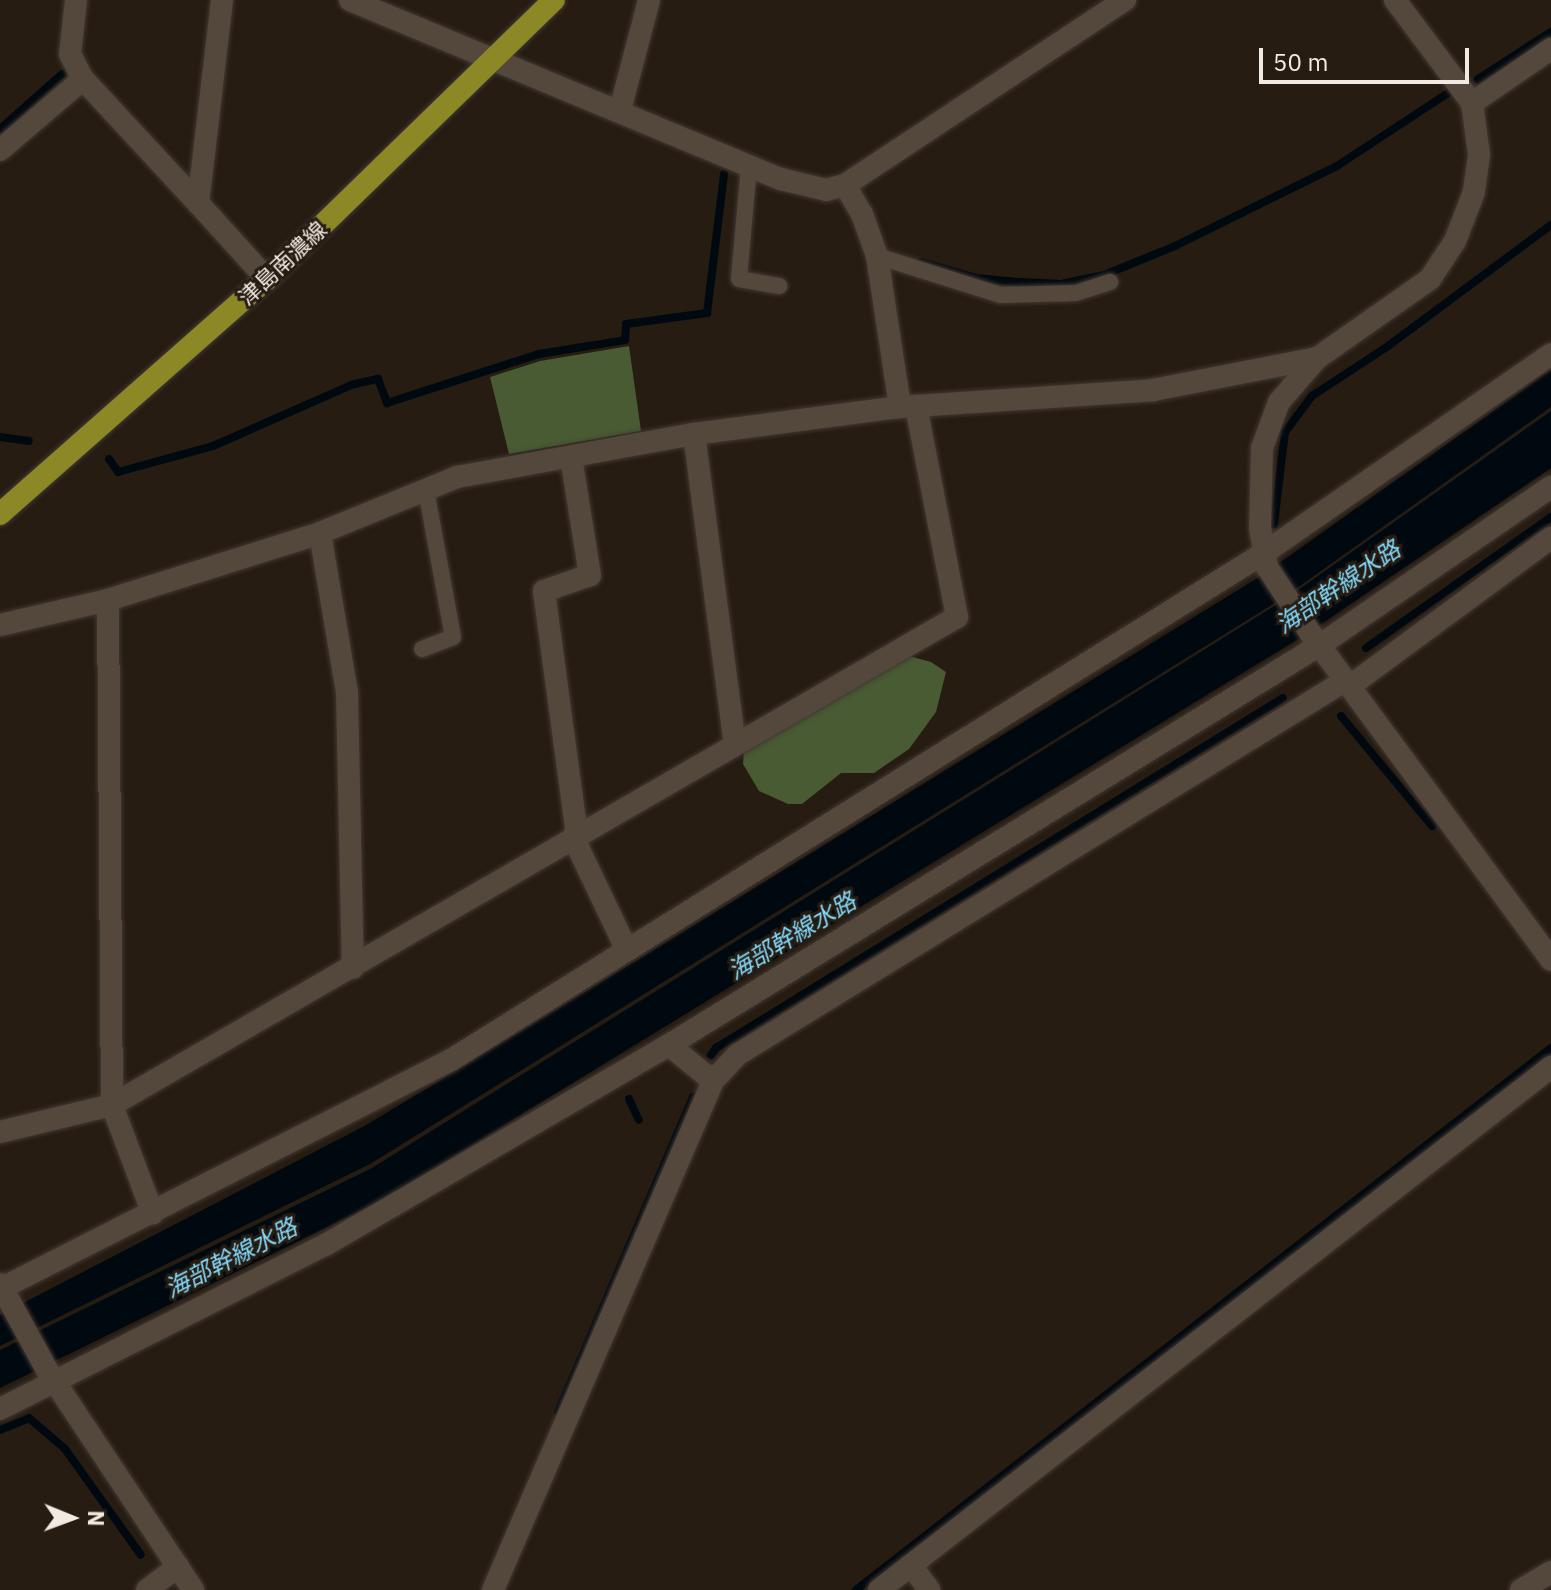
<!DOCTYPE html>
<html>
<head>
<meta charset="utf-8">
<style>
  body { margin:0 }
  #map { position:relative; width:1551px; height:1590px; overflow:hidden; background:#261c12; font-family:"IBM Plex Sans","Noto Sans JP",sans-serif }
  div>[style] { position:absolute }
  .forest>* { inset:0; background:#485b32 }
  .water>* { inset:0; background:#00090f }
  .stream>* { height:8px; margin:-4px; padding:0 4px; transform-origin:4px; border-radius:4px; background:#00090f }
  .roads { filter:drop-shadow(0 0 2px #413833) drop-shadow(0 0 2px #413833) }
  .service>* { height:16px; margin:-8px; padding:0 8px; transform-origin:8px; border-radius:8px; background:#54473c }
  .minor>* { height:22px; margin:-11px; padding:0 11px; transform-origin:11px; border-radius:11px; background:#54473c }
  .primary>* { height:22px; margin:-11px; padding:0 11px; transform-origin:11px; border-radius:11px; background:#8c8826 }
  span { translate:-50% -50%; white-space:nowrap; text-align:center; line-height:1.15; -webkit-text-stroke:6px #261c12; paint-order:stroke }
  .street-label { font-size:22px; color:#f2ebe4 }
  .water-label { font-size:24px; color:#83dafd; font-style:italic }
  .north { position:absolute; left:32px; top:1478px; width:80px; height:80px; -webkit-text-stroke:6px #261c12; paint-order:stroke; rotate:91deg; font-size:22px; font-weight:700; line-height:32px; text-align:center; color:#f2ebe4 }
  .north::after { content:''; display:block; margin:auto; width:28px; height:36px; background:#f2ebe4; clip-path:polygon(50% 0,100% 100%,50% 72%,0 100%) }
  .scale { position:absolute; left:1259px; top:48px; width:210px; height:36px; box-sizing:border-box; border:4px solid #f2ebe4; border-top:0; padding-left:10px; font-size:24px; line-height:28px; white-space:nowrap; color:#f2ebe4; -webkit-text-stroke:6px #261c12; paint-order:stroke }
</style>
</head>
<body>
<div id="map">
  <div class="forest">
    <div style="clip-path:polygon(629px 346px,641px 431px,509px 454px,490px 377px,540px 361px)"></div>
    <div style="clip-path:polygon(909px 656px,931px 662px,946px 672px,936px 712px,909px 749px,874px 773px,841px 773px,802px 804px,788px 804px,759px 791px,743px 764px,744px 750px)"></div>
  </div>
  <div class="water">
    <div style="clip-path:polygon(1551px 370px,1551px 407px,1283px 598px,370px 1164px,0 1346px,0 1315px,368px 1124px,530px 1026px,1264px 574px)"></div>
    <div style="clip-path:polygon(1551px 411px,1551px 468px,1308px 633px,380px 1201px,0 1388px,0 1350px,372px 1168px,1284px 600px)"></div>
  </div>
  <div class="stream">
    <div style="left:1478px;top:79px;width:87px;rotate:-32.8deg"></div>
    <div style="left:0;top:129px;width:83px;rotate:-41.6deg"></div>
    <div style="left:922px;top:262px;width:56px;rotate:16.5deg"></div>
    <div style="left:976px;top:278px;width:43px;rotate:5.3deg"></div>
    <div style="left:1019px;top:282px;width:42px;rotate:2.7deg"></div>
    <div style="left:1061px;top:284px;width:44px;rotate:-11.8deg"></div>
    <div style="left:1104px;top:275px;width:77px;rotate:-22.2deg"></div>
    <div style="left:1175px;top:246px;width:181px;rotate:-26.3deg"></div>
    <div style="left:1337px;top:166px;width:133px;rotate:-33.3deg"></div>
    <div style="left:0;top:437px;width:29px;rotate:8deg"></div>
    <div style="left:109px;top:459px;width:16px;rotate:55deg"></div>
    <div style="left:118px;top:472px;width:98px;rotate:-15.3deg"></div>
    <div style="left:213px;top:446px;width:151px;rotate:-23.8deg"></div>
    <div style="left:351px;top:385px;width:28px;rotate:-13deg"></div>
    <div style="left:378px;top:379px;width:26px;rotate:69deg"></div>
    <div style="left:387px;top:403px;width:160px;rotate:-17.9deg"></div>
    <div style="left:539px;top:354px;width:87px;rotate:-9.2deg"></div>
    <div style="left:625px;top:340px;width:16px;rotate:-86deg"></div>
    <div style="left:626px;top:324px;width:82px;rotate:-7.7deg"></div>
    <div style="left:707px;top:313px;width:140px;rotate:-83deg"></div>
    <div style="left:1274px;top:524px;width:93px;rotate:-83.2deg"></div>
    <div style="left:1285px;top:432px;width:45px;rotate:-53.1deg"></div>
    <div style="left:1312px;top:396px;width:91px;rotate:-33.3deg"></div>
    <div style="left:1388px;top:346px;width:203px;rotate:-36.6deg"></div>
    <div style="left:1366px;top:648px;width:227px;rotate:-35.3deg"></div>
    <div style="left:1341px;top:716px;width:143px;rotate:50.4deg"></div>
    <div style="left:711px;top:1055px;width:9px;rotate:-54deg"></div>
    <div style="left:716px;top:1048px;width:666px;rotate:-31.69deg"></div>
    <div style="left:629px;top:1099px;width:23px;rotate:65deg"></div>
    <div style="left:558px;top:1412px;width:343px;rotate:-66.8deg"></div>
    <div style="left:0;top:1430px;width:31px;rotate:-22deg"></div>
    <div style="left:29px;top:1418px;width:48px;rotate:40.7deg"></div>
    <div style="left:65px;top:1449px;width:130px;rotate:54.4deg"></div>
    <div style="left:856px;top:1590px;width:881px;rotate:-37.95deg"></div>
  </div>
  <div class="roads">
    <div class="service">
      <div style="left:749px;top:166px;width:113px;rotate:95.1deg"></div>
      <div style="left:739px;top:279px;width:41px;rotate:9.9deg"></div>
      <div style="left:877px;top:256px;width:130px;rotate:17.5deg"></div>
      <div style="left:1001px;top:295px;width:75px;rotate:-1.5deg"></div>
      <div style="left:1076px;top:293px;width:36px;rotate:-18deg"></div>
      <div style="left:422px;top:649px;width:33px;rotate:-21deg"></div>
      <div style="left:453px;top:637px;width:149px;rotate:-100.4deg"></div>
    </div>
    <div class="minor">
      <div style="left:76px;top:0;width:54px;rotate:96.3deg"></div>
      <div style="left:70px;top:54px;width:28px;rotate:63deg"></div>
      <div style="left:222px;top:0;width:204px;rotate:96.7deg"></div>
      <div style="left:198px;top:203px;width:103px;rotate:47.8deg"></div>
      <div style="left:350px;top:0;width:467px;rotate:22.6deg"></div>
      <div style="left:781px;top:179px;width:46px;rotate:13.7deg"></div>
      <div style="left:826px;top:190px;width:20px;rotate:-15deg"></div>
      <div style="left:845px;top:185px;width:336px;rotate:-33.5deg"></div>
      <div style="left:1395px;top:0;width:129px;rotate:53.2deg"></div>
      <div style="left:1472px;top:103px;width:52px;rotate:82.3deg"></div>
      <div style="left:1479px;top:155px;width:37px;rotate:98deg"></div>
      <div style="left:1474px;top:192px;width:53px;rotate:111.2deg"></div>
      <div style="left:1455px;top:241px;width:45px;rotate:123.3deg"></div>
      <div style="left:1430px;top:279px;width:138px;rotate:145deg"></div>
      <div style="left:1317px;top:358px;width:58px;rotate:130.8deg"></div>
      <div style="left:1279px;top:402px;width:49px;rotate:110.3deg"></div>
      <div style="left:1262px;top:448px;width:80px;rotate:91.4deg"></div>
      <div style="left:1260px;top:528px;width:40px;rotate:80deg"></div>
      <div style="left:1267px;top:567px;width:80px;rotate:56.7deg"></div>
      <div style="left:1311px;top:634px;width:405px;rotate:53.6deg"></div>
      <div style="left:1472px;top:103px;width:96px;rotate:-34.4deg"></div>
      <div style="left:620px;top:110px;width:114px;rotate:-75.2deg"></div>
      <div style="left:0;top:150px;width:109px;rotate:-40.5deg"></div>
      <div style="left:83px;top:79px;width:169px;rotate:47.2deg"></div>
      <div style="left:845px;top:185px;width:34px;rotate:60deg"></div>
      <div style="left:862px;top:214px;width:45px;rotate:70.3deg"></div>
      <div style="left:877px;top:256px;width:153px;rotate:81.3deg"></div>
      <div style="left:694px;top:434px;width:313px;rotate:82.5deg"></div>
      <div style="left:571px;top:457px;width:120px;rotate:80.9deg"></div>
      <div style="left:590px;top:575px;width:49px;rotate:160.8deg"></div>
      <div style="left:544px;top:591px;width:246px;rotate:82.3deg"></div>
      <div style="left:320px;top:533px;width:161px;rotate:80.4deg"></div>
      <div style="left:347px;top:692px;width:276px;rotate:88.8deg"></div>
      <div style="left:108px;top:600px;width:505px;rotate:89.55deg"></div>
      <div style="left:112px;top:1105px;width:116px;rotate:69.4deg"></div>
      <div style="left:0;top:625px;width:111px;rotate:-13deg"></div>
      <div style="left:108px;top:600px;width:222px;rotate:-17.5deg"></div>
      <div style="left:320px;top:533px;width:148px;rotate:-22.2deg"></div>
      <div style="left:457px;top:477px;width:241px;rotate:-10.3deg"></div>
      <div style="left:694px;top:434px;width:208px;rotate:-7.5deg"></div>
      <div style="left:900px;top:407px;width:254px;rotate:-3.8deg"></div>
      <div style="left:1153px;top:390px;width:167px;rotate:-11deg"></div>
      <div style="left:1350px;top:686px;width:250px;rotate:-36.4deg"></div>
      <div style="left:573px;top:837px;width:125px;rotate:64.5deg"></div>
      <div style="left:713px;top:1081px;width:35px;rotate:-47deg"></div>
      <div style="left:737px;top:1055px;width:715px;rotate:-31.62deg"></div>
      <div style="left:0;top:1132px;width:115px;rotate:-13.6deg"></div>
      <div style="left:112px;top:1105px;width:976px;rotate:-30.01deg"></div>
      <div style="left:957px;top:617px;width:215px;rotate:-101deg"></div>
      <div style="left:0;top:1284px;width:98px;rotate:61.3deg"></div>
      <div style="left:47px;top:1370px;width:264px;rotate:56.4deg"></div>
      <div style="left:0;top:1289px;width:506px;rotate:-26.92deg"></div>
      <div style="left:451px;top:1060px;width:958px;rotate:-31.95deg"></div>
      <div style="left:1264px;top:553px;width:349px;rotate:-34.7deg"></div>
      <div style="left:0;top:1409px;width:366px;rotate:-26.8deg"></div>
      <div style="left:327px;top:1244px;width:396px;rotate:-30.2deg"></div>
      <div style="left:669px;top:1045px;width:764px;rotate:-31.57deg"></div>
      <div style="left:1320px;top:645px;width:280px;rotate:-34.4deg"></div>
      <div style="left:911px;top:1565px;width:31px;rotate:54deg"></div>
      <div style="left:147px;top:1590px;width:39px;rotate:-37deg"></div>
      <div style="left:493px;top:1590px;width:555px;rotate:-66.63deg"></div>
      <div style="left:713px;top:1081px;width:57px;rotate:-140.7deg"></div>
      <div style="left:879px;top:1590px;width:852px;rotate:-37.89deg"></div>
      <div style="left:1521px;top:1590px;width:35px;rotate:-31deg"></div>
    </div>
    <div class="primary">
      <div style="left:0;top:514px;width:356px;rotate:-41.4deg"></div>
      <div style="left:267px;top:279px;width:400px;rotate:-44.2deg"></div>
    </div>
  </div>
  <div class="street-label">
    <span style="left:282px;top:263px;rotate:-43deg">津島南濃線</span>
  </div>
  <div class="water-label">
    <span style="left:1338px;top:587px;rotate:-34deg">海部幹線水路</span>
    <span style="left:792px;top:936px;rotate:-31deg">海部幹線水路</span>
    <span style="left:231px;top:1258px;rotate:-27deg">海部幹線水路</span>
  </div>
  <div class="north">N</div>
  <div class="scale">50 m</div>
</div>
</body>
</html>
